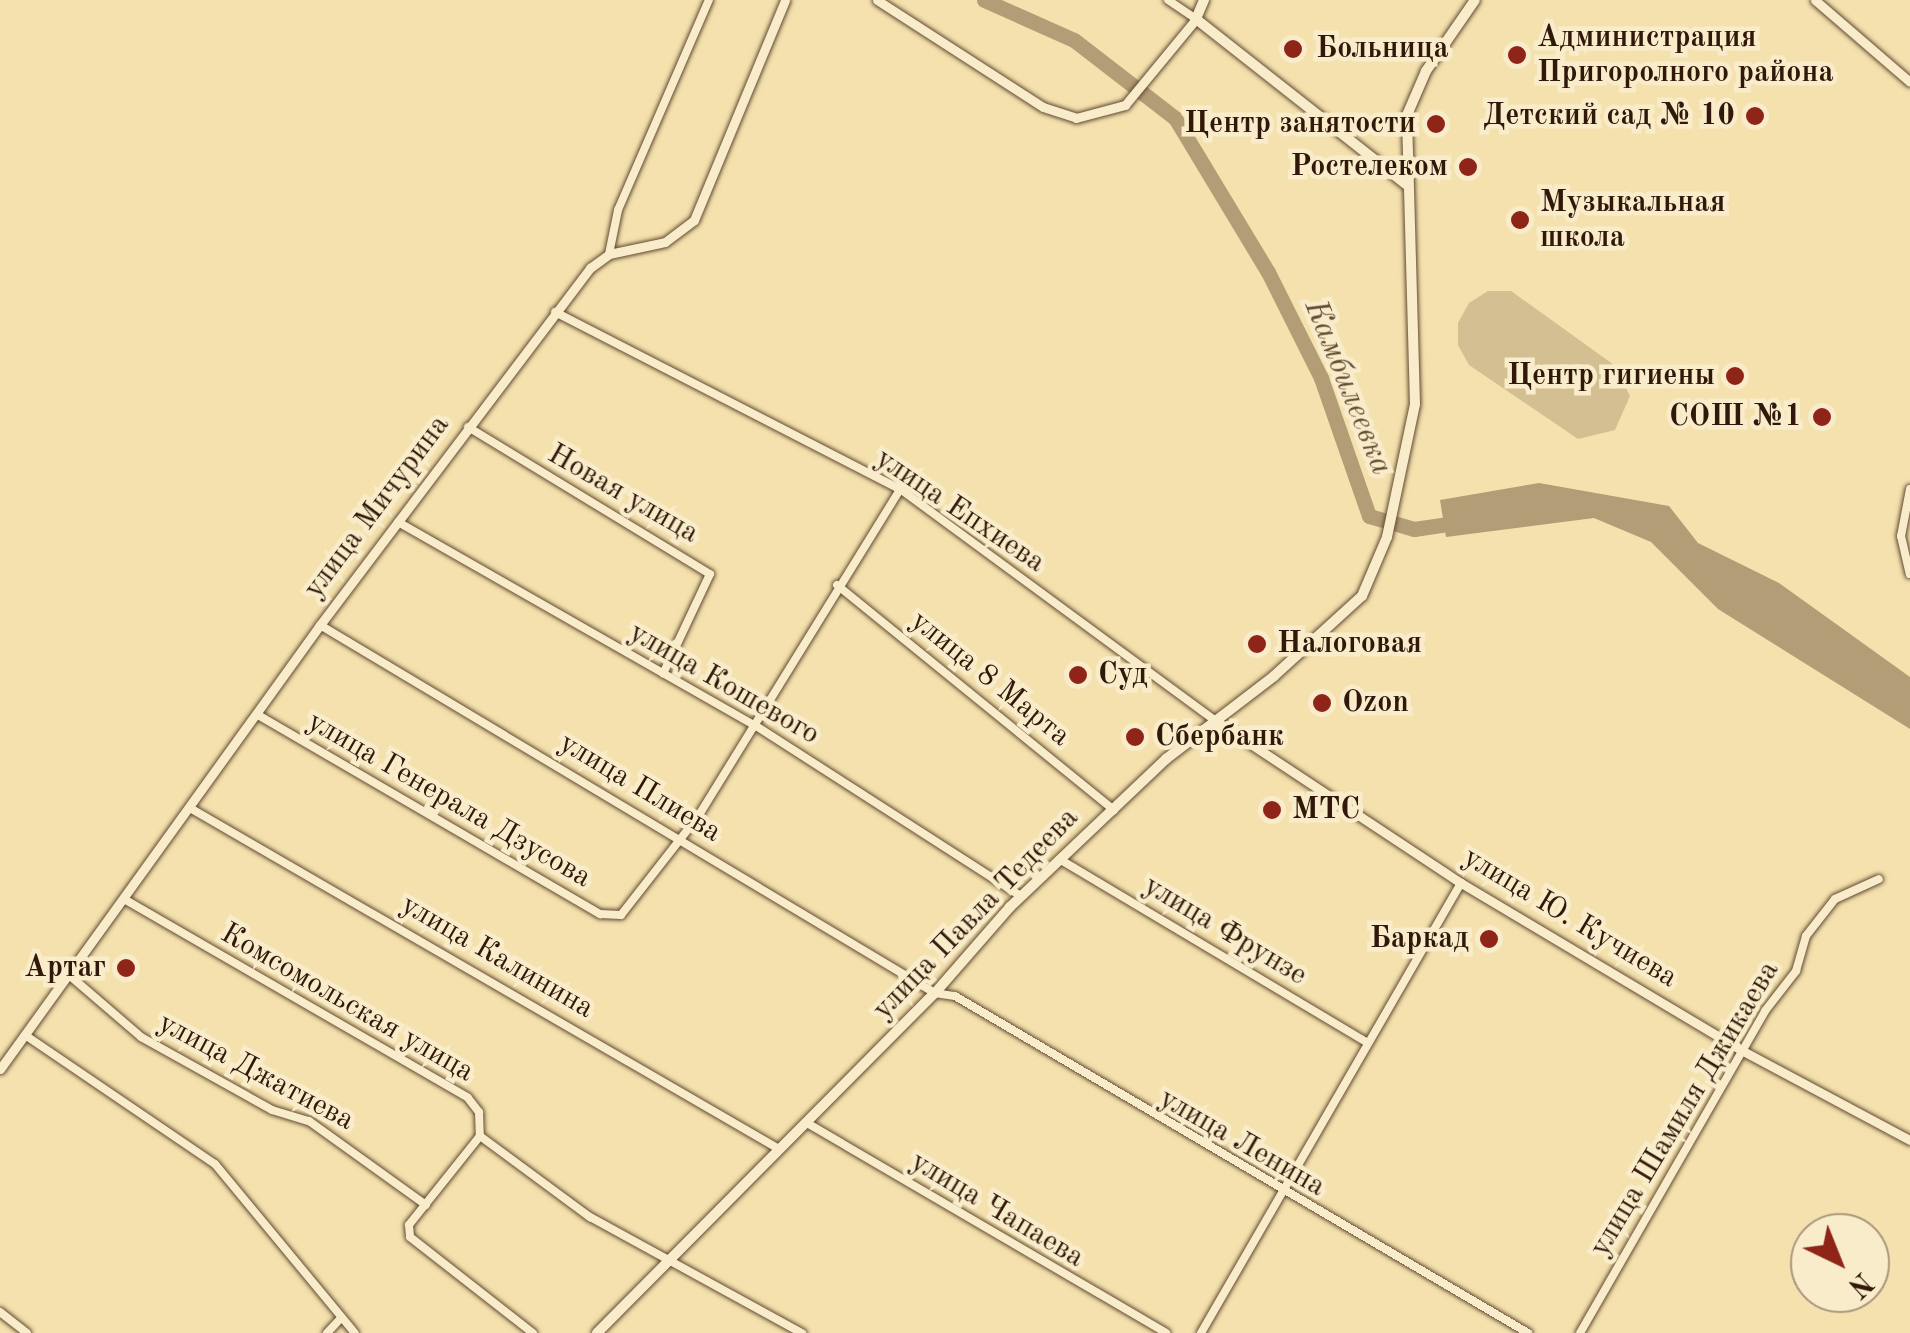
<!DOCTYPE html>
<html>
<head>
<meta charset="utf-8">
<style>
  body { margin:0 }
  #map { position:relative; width:1910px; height:1333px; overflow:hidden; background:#f4e1ad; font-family:"Old Standard TT",serif }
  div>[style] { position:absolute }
  .green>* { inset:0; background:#d3bf91 }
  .water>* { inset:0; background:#b29d76 }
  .river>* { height:15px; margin:-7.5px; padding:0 7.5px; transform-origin:7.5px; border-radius:7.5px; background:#b29d76 }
  .roads { filter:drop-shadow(0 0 2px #624a33) drop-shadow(0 0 2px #624a33) }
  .minor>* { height:8px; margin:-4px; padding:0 4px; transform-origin:4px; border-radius:4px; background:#f8ecca }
  .tertiary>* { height:9px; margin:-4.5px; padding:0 4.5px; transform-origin:4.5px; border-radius:4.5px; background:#f8ecca }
  .secondary>* { height:10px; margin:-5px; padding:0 5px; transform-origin:5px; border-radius:5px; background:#f8ecca }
  .dots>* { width:28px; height:28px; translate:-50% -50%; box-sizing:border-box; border:5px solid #f8ecca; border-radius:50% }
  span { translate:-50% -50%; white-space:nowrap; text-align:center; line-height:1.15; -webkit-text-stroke:9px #f8ecca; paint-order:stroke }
  .poi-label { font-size:30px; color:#31180a; font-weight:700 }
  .left { translate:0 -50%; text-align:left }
  .right { translate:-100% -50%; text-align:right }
  .street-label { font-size:30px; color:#31180a }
  .water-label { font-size:32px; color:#654d35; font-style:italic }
  .north { position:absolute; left:1790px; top:1213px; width:100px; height:100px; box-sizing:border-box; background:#f8ecca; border:2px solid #a8977d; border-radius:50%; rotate:137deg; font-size:28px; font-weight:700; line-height:40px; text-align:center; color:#31180a }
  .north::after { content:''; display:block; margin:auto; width:35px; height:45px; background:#8f2418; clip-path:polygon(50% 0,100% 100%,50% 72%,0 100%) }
</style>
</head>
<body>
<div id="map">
  <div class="green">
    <div style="clip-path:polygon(1488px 291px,1511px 291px,1614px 365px,1630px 396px,1615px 430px,1578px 439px,1469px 365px,1458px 345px,1458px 323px,1469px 303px)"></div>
  </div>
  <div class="water">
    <div style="clip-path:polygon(1539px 483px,1669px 506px,1698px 543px,1779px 583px,1910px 677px,1910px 729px,1718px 609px,1651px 542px,1594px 518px,1446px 537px,1440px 500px)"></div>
  </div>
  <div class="river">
    <div style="left:984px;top:0;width:98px;rotate:24deg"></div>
    <div style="left:1074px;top:40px;width:128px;rotate:37.7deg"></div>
    <div style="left:1175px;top:118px;width:180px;rotate:58.9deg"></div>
    <div style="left:1268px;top:272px;width:119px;rotate:63.4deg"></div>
    <div style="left:1321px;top:378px;width:146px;rotate:70.8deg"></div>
    <div style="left:1369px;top:516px;width:47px;rotate:16.1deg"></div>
    <div style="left:1414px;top:529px;width:49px;rotate:-8.3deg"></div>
  </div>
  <div class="roads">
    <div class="minor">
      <div style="left:1168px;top:0;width:34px;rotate:34deg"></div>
      <div style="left:609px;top:254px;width:45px;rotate:-78.4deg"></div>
      <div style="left:618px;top:210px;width:229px;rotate:-66.6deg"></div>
      <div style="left:555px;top:312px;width:388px;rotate:27.2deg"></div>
      <div style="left:900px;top:489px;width:392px;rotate:36.3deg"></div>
      <div style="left:468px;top:427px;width:283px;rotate:31.3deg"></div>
      <div style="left:710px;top:574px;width:110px;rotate:115.2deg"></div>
      <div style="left:1910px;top:489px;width:48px;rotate:100.8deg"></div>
      <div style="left:1901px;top:536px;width:39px;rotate:77deg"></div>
      <div style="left:398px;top:522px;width:412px;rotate:29.7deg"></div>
      <div style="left:756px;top:726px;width:315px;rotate:32.7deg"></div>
      <div style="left:837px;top:585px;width:357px;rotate:39.1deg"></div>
      <div style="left:320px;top:625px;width:717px;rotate:30.9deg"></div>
      <div style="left:935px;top:993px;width:20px;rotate:9deg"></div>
      <div style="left:955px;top:996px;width:665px;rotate:30.46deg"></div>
      <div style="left:258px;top:715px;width:396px;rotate:30.2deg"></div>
      <div style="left:600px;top:914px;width:21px;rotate:3deg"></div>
      <div style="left:621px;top:915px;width:127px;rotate:-52deg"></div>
      <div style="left:699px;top:815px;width:383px;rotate:-58.3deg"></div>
      <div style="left:190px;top:808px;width:681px;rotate:30.07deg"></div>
      <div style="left:1061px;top:860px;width:355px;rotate:30.8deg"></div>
      <div style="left:124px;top:899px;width:397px;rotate:30deg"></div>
      <div style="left:468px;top:1098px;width:18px;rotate:52deg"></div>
      <div style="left:479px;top:1112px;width:24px;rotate:88deg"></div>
      <div style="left:480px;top:1136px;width:137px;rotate:36.4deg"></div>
      <div style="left:590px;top:1217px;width:242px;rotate:28.7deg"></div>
      <div style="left:69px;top:975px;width:95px;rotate:40.7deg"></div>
      <div style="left:141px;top:1037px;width:150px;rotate:29.1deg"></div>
      <div style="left:272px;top:1110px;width:39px;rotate:17deg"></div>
      <div style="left:309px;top:1121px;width:144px;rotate:35.7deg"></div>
      <div style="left:25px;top:1035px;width:230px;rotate:34.2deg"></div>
      <div style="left:215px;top:1164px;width:219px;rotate:50.4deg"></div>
      <div style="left:807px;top:1123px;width:416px;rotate:30.3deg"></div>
      <div style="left:480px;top:1136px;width:114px;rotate:128.6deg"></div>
      <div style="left:409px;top:1225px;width:12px;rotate:85deg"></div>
      <div style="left:410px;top:1237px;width:156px;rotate:38deg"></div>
      <div style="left:0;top:1312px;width:34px;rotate:38deg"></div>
      <div style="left:327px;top:1333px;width:19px;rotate:-47deg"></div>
      <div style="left:1201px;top:1333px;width:520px;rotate:-59.98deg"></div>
      <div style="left:1580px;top:1333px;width:371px;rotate:-60.1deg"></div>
      <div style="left:1765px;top:1011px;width:51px;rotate:-52.2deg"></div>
      <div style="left:1796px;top:971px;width:36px;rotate:-74deg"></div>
      <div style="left:1806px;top:936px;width:47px;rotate:-51.9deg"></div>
      <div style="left:1835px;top:899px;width:48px;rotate:-24.4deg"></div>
    </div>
    <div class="tertiary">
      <div style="left:877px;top:0;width:197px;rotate:32.8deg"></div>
      <div style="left:1043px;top:107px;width:35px;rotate:18deg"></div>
      <div style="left:1076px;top:118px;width:51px;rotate:-14.9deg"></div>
      <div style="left:1125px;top:105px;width:112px;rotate:-50.5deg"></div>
      <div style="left:1815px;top:0;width:125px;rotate:40.8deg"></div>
      <div style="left:1216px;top:721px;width:294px;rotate:33.5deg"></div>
      <div style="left:1461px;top:883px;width:328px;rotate:30.8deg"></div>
      <div style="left:1743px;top:1051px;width:189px;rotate:28.1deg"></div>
      <div style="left:0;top:1069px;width:547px;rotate:-54.22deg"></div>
      <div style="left:320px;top:625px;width:448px;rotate:-52.9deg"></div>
      <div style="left:590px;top:268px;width:24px;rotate:-36deg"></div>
      <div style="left:609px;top:254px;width:57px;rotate:-12.1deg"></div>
      <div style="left:665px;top:242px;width:36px;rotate:-37deg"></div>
      <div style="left:694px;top:220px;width:238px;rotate:-67.5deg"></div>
    </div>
    <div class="secondary">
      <div style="left:1204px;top:0;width:21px;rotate:113deg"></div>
      <div style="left:1196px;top:19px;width:270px;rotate:38.2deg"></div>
      <div style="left:597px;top:1333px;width:479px;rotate:-45.2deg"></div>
      <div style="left:935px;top:993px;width:114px;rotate:-48.9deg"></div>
      <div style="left:1010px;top:907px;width:215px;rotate:-43.5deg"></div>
      <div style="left:1166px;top:759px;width:136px;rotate:-37.5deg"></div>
      <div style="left:1274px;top:676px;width:119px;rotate:-42.3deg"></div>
      <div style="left:1362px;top:596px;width:64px;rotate:-67deg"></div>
      <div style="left:1387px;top:537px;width:136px;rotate:-78.1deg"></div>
      <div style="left:1415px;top:404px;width:289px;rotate:-91.6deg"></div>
      <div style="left:1407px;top:115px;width:48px;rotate:-66.6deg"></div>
      <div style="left:1426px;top:71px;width:86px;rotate:-55.4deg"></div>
    </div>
  </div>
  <div class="dots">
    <div style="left:1293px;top:49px;background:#8f2418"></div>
    <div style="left:1517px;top:55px;background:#8f2418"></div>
    <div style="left:1755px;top:116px;background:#8f2418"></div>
    <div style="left:1436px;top:124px;background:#8f2418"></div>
    <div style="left:1468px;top:167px;background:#8f2418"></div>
    <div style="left:1520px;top:220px;background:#8f2418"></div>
    <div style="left:1735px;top:376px;background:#8f2418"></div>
    <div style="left:1822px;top:417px;background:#8f2418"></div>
    <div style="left:1257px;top:644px;background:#8f2418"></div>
    <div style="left:1078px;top:675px;background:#8f2418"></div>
    <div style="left:1322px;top:703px;background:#8f2418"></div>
    <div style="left:1135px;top:737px;background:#8f2418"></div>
    <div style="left:1272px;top:810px;background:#8f2418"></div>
    <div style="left:1489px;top:939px;background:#8f2418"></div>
    <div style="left:126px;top:968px;background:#8f2418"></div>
  </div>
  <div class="poi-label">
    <span class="left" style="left:1537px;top:55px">Администрация<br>Пригоролного района</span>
    <span class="left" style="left:1316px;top:49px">Больница</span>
    <span class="right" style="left:1735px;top:116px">Детский сад № 10</span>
    <span class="right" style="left:1416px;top:124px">Центр занятости</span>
    <span class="right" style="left:1448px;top:167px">Ростелеком</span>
    <span class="left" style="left:1540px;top:220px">Музыкальная<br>школа</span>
    <span class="right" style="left:1715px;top:376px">Центр гигиены</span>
    <span class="right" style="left:1802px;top:417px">СОШ №1</span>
    <span class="left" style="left:1277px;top:644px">Налоговая</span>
    <span class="left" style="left:1098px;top:675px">Суд</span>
    <span class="left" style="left:1342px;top:703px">Ozon</span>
    <span class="left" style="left:1155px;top:737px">Сбербанк</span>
    <span class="left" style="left:1292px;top:810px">МТС</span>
    <span class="right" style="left:1469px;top:939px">Баркад</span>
    <span class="right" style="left:106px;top:968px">Артаг</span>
  </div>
  <div class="street-label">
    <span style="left:623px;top:494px;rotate:30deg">Новая улица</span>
    <span style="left:377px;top:507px;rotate:-53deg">улица Мичурина</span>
    <span style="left:960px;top:511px;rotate:34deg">улица Епхиева</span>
    <span style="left:990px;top:679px;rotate:39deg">улица 8 Марта</span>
    <span style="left:724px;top:684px;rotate:30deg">улица Кошевого</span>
    <span style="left:640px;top:788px;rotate:31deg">улица Плиева</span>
    <span style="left:449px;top:800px;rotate:30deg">улица Генерала Дзусова</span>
    <span style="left:976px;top:914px;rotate:-46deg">улица Павла Тедеева</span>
    <span style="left:1570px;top:918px;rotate:31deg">улица Ю. Кучиева</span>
    <span style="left:1225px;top:931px;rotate:31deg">улица Фрунзе</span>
    <span style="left:497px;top:957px;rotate:30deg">улица Калинина</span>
    <span style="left:347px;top:1003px;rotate:30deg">Комсомольская улица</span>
    <span style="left:256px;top:1072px;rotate:28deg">улица Джатиева</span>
    <span style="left:1685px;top:1109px;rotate:-59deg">улица Шамиля Джикаева</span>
    <span style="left:1242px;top:1143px;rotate:30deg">улица Ленина</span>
    <span style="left:997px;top:1210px;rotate:31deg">улица Чапаева</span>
  </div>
  <div class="water-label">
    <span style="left:1347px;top:388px;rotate:68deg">Камбилеевка</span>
  </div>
  <div class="north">N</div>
</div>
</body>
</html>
